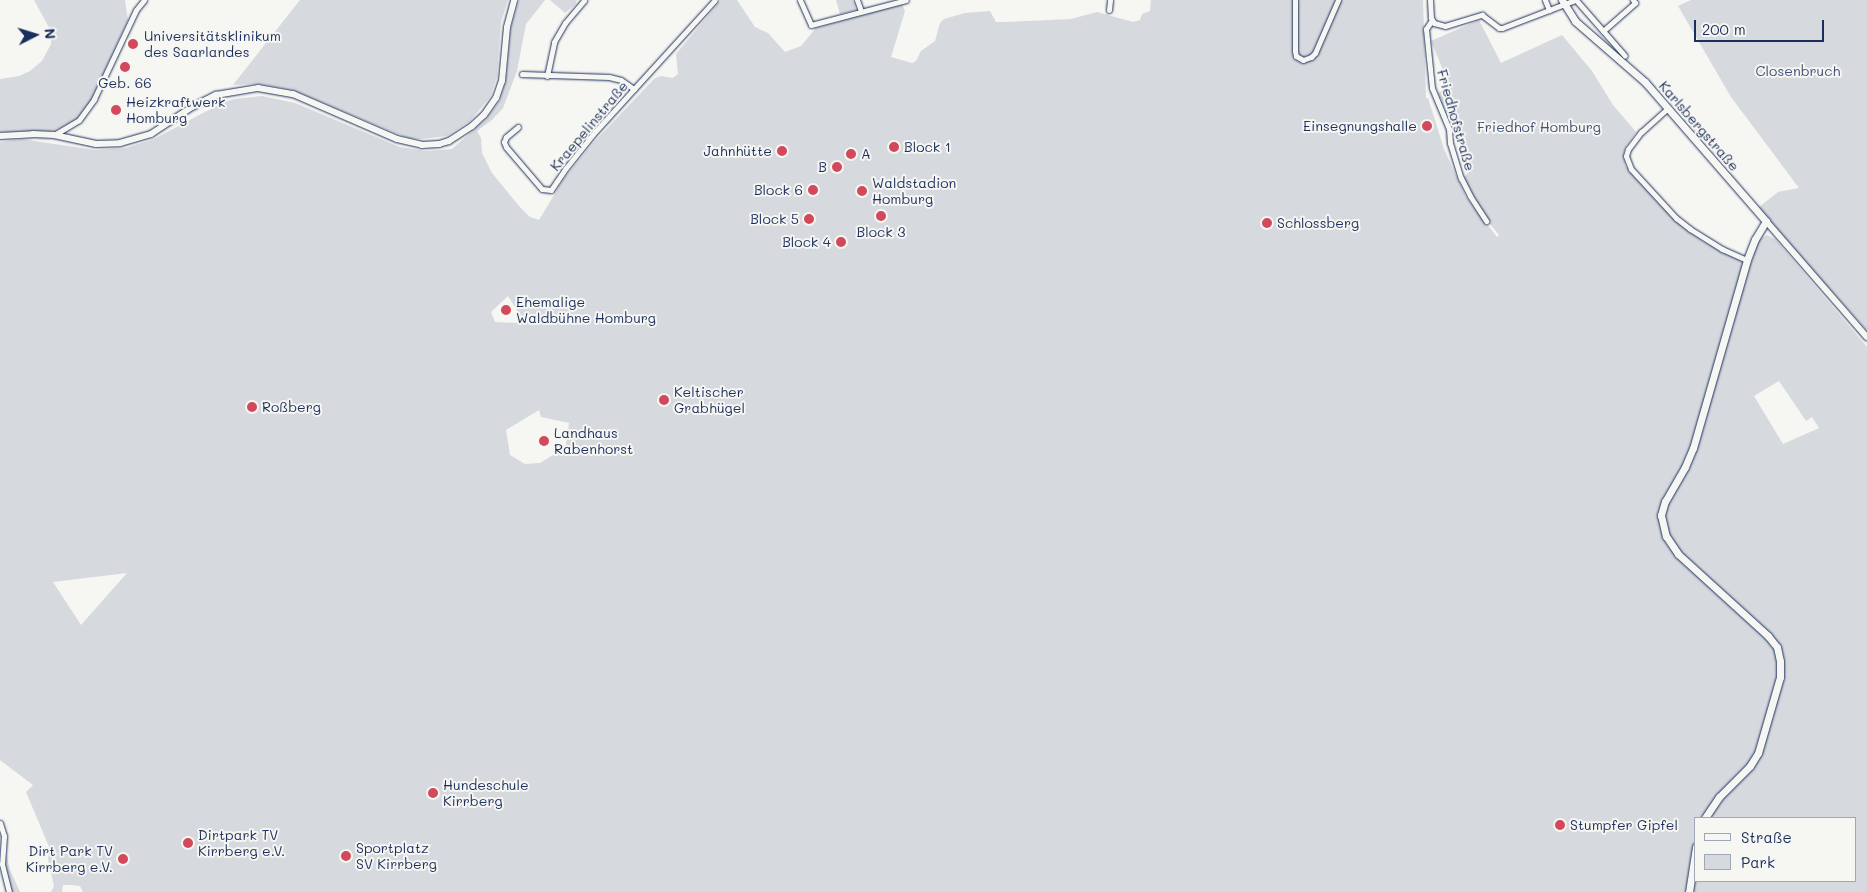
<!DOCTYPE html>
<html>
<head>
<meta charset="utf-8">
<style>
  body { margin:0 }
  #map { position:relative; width:1867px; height:892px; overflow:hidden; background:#f6f6f2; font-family:Mali,sans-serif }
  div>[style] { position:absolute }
  .green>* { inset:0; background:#d6d9dd }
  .roads { filter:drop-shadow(0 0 1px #1b2f5e) drop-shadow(0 0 1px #1b2f5e) }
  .minor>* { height:5px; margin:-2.5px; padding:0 2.5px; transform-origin:2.5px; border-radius:2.5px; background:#f6f6f2 }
  .tertiary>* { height:6px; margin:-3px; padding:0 3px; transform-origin:3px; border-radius:3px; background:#f6f6f2 }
  .secondary>* { height:7px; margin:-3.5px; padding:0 3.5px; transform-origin:3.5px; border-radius:3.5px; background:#f6f6f2 }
  .dots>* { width:14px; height:14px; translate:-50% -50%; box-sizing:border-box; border:2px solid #f6f6f2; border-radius:50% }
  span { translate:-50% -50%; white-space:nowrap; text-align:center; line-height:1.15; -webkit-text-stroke:4px #f6f6f2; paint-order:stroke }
  .poi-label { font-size:14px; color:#1b2f5e }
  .left { translate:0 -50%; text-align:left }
  .right { translate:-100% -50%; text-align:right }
  .park-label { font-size:14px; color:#405177 }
  .street-label { font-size:14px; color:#1b2f5e }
  .legend { position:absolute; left:1694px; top:817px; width:162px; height:65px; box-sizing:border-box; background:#f6f6f2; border:1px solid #9ea6b7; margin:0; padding:6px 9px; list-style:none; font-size:15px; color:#1b2f5e }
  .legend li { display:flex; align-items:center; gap:10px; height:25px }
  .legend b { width:25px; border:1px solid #9ea6b7 }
  .north { position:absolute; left:10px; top:10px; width:50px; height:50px; -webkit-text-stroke:4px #f6f6f2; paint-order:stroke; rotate:85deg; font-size:14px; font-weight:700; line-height:20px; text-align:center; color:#1b2f5e }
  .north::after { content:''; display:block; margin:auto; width:18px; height:22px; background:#1b2f5e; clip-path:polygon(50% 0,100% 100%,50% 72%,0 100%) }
  .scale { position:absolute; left:1694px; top:20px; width:130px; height:22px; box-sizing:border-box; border:2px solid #1b2f5e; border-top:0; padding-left:6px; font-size:15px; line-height:18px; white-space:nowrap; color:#1b2f5e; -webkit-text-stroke:4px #f6f6f2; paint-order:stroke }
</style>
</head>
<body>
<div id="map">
  <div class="green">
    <div style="clip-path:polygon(34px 0,125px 0,128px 20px,92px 99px,78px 119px,55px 131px,0 132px,0 79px,19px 76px,30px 71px,42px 61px,51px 44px,51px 31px)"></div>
    <div style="clip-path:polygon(300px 0,508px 0,501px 22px,497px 77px,490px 97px,470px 121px,447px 136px,421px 139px,409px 138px,393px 132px,293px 90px,259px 84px,233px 85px)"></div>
    <div style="clip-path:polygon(evenodd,519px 0,545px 0,526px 24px,517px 71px,503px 108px,492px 120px,477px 131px,481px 138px,482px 153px,492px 173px,519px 206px,530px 217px,539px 220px,563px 180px,593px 143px,655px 78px,661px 76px,673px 78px,678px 74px,676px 54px,721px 0,737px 0,755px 27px,768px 33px,785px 52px,801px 46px,816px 28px,902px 4px,905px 11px,891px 57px,912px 63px,916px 61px,921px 51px,935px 41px,940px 23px,944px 19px,965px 13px,990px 11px,996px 22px,1005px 22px,1071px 19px,1097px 12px,1133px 22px,1140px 20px,1142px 14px,1150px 11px,1151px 0,1423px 0,1426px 98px,1428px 98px,1444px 149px,1466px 197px,1497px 237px,1499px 235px,1482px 214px,1463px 178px,1470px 171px,1438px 93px,1450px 87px,1431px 41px,1479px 20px,1501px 63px,1562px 35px,1592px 71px,1613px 105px,1636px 132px,1626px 146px,1624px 153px,1625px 165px,1631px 172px,1674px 218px,1688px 230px,1704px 242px,1744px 262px,1733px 316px,1758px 240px,1767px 235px,1775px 239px,1867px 347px,1867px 892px,83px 892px,80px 886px,72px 885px,63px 885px,62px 892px,51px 892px,54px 886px,48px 859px,50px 849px,26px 792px,33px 785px,0 760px,0 142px,21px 139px,95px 150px,126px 148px,154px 139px,222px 103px,234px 99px,262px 96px,295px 103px,400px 147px,426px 151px,452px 149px,486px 119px,500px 100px,506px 80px,511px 26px,519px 0,508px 296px,518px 312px,517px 323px,495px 322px,491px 312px,508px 296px,519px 0,1779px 381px,1806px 421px,1812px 417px,1819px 428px,1783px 444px,1754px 396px,1779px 381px,519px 0,539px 410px,541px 417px,569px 423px,566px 445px,560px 445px,558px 456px,553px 455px,540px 463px,525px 464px,510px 455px,506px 430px,539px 410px,519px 0,127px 573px,81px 625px,53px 582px,127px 573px,519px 0,1696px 818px,1856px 818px,1856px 881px,1696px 881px,1696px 818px)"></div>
    <div style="clip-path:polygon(550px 0,577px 0,575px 5px,565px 13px)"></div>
    <div style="clip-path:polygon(836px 0,853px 0,856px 10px,840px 14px)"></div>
    <div style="clip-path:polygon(1691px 0,1867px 0,1867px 331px,1758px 208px,1778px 192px,1799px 188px,1731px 97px,1678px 6px)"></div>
    <div style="clip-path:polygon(6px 853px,10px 870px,20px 892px,11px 892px,5px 870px)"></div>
  </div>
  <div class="roads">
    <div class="minor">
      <div style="left:800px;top:0;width:27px;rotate:66deg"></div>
      <div style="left:811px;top:25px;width:98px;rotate:-14.7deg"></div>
      <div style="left:857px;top:0;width:12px;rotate:70deg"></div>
      <div style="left:1295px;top:0;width:51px;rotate:90deg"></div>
      <div style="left:1295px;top:51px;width:5px;rotate:79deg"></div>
      <div style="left:1296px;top:56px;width:8px;rotate:30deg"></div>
      <div style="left:1303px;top:60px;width:9px;rotate:-21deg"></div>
      <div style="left:1311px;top:57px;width:6px;rotate:-45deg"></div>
      <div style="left:1315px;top:53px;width:58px;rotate:-66.5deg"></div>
      <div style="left:1430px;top:0;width:18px;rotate:87deg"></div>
      <div style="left:1431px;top:18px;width:6px;rotate:59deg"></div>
      <div style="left:1434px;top:23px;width:11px;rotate:15deg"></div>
      <div style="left:1445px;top:26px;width:39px;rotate:-17deg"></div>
      <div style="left:1482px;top:15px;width:21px;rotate:37deg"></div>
      <div style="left:1499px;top:28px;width:3px"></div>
      <div style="left:1502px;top:28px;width:78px;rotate:-21deg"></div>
      <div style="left:1545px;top:0;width:11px;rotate:68deg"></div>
      <div style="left:1576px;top:0;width:74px;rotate:48.8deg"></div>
      <div style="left:1109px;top:10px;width:10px;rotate:-84deg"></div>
      <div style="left:1432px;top:20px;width:11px;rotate:124deg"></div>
      <div style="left:1426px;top:29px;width:59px;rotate:84.2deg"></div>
      <div style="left:1432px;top:88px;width:44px;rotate:67.5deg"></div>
      <div style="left:1449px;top:129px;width:14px;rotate:86deg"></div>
      <div style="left:1450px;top:143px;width:37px;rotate:73deg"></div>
      <div style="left:1461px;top:178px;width:20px;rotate:63deg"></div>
      <div style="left:1470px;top:196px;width:30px;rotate:57deg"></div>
      <div style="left:1603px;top:31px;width:43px;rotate:-41.2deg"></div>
      <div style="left:1635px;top:3px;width:4px;rotate:-124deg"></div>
      <div style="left:522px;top:74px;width:87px;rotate:2deg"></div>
      <div style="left:609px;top:77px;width:12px;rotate:14deg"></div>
      <div style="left:621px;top:80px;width:16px;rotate:35deg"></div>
      <div style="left:547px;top:76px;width:35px;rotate:-78deg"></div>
      <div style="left:554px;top:42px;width:22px;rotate:-60deg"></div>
      <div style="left:565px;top:23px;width:30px;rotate:-50deg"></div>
      <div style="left:1668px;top:108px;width:36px;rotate:138deg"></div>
      <div style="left:1641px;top:132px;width:21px;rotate:127deg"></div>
      <div style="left:1628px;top:149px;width:7px;rotate:106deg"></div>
      <div style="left:1626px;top:156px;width:14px;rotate:69deg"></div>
      <div style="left:1631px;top:169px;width:67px;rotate:47.4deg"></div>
      <div style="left:1676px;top:218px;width:18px;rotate:38deg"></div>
      <div style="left:1690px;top:229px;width:38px;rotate:32deg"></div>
      <div style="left:1722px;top:249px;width:27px;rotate:24deg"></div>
      <div style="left:518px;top:127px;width:16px;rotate:140deg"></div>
      <div style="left:506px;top:137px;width:5px;rotate:112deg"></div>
      <div style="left:504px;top:142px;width:5px;rotate:68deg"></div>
      <div style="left:506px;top:147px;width:55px;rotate:49.4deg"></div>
      <div style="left:542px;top:189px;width:9px;rotate:6deg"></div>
      <div style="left:551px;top:190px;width:27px;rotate:-56deg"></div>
      <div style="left:566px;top:168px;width:43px;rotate:-51.5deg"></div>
      <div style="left:593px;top:134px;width:181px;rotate:-47.7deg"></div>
      <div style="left:54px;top:135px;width:29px;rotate:-31deg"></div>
      <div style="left:79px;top:120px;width:26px;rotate:-54deg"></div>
      <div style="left:94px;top:99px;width:98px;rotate:-64.7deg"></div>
      <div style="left:136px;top:10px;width:13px;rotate:-51deg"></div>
      <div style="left:0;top:823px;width:14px;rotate:73deg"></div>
      <div style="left:4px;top:836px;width:28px;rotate:94deg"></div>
      <div style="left:2px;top:864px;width:29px;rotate:76deg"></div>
    </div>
    <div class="tertiary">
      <div style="left:0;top:136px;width:33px;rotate:-3deg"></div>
      <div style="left:33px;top:134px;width:21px;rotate:3deg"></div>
      <div style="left:54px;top:135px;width:43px;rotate:12.1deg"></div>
      <div style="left:96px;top:144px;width:24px;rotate:-2deg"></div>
      <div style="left:120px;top:143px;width:32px;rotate:-16deg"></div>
      <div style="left:151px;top:134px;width:49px;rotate:-33.4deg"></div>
      <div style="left:192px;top:107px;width:27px;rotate:-27deg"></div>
      <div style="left:216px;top:95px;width:43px;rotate:-9.5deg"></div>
      <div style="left:258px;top:88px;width:36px;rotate:10deg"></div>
      <div style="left:293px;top:94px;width:113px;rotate:23.4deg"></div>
      <div style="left:397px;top:139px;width:26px;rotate:13deg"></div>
      <div style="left:422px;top:145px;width:17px;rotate:-3deg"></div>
      <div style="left:439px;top:144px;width:10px;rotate:-17deg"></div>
      <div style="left:449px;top:141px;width:27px;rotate:-33deg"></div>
      <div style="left:472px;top:126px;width:16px;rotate:-43deg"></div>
      <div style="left:484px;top:115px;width:21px;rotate:-55deg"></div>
      <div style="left:496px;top:98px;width:18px;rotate:-71deg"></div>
      <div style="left:502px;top:81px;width:54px;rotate:-84.7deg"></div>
      <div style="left:507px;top:27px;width:28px;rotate:-75deg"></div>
      <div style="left:1766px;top:221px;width:154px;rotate:49deg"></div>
    </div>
    <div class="secondary">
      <div style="left:1562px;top:0;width:25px;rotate:58deg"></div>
      <div style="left:1575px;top:21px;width:93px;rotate:41.1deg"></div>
      <div style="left:1645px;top:82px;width:184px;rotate:49deg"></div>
      <div style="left:1766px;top:221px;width:21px;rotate:121deg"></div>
      <div style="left:1755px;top:239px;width:22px;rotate:111deg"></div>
      <div style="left:1747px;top:260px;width:196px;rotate:106deg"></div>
      <div style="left:1693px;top:448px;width:21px;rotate:113deg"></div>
      <div style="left:1685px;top:467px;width:39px;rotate:120deg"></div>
      <div style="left:1665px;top:501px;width:15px;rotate:106deg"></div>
      <div style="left:1661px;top:515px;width:22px;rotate:77deg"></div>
      <div style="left:1666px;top:536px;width:22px;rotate:56deg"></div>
      <div style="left:1678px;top:554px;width:122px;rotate:42.3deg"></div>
      <div style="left:1768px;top:636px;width:14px;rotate:51deg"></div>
      <div style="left:1777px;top:647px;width:14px;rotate:78deg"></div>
      <div style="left:1780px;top:661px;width:16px;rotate:90deg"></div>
      <div style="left:1780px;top:677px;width:79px;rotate:106.1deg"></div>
      <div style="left:1758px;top:753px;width:15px;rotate:122deg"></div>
      <div style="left:1750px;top:766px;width:44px;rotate:135deg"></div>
      <div style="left:1719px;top:797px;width:25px;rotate:124deg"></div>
      <div style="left:1689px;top:892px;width:46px;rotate:-81.2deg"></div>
    </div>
  </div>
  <div class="dots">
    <div style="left:133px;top:44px;background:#d1495b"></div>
    <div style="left:125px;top:67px;background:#d1495b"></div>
    <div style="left:116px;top:110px;background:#d1495b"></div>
    <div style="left:1427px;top:126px;background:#d1495b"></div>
    <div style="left:894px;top:147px;background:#d1495b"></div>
    <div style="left:782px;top:151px;background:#d1495b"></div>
    <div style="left:851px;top:154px;background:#d1495b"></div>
    <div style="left:837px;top:167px;background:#d1495b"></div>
    <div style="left:813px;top:190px;background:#d1495b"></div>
    <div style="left:862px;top:191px;background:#d1495b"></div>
    <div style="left:881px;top:216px;background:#d1495b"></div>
    <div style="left:809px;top:219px;background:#d1495b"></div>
    <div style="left:1267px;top:223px;background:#d1495b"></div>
    <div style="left:841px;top:242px;background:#d1495b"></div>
    <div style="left:506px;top:310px;background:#d1495b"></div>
    <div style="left:664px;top:400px;background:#d1495b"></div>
    <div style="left:252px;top:407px;background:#d1495b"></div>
    <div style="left:544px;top:441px;background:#d1495b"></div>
    <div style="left:433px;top:793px;background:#d1495b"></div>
    <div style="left:1560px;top:825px;background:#d1495b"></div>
    <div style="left:188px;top:843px;background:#d1495b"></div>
    <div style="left:346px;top:856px;background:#d1495b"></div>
    <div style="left:123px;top:859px;background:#d1495b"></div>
  </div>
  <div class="poi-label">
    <span class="left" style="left:144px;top:44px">Universitätsklinikum<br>des Saarlandes</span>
    <span style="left:125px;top:83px">Geb. 66</span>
    <span class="left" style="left:126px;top:110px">Heizkraftwerk<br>Homburg</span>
    <span class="right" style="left:1417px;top:126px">Einsegnungshalle</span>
    <span class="left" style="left:904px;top:147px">Block 1</span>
    <span class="right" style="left:772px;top:151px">Jahnhütte</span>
    <span class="left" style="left:861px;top:154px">A</span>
    <span class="right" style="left:827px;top:167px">B</span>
    <span class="left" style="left:872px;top:191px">Waldstadion<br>Homburg</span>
    <span class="right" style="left:803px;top:190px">Block 6</span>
    <span class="right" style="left:799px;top:219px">Block 5</span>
    <span class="left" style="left:1277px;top:223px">Schlossberg</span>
    <span style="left:881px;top:232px">Block 3</span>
    <span class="right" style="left:831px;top:242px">Block 4</span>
    <span class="left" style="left:516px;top:310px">Ehemalige<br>Waldbühne Homburg</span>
    <span class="left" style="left:674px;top:400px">Keltischer<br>Grabhügel</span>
    <span class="left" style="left:262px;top:407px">Roßberg</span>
    <span class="left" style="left:554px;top:441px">Landhaus<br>Rabenhorst</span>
    <span class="left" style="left:443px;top:793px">Hundeschule<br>Kirrberg</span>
    <span class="left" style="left:1570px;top:825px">Stumpfer Gipfel</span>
    <span class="left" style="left:198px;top:843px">Dirtpark TV<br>Kirrberg e.V.</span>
    <span class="left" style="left:356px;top:856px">Sportplatz<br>SV Kirrberg</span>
    <span class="right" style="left:113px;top:859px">Dirt Park TV<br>Kirrberg e.V.</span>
  </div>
  <div class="park-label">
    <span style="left:1798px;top:71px">Closenbruch</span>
    <span style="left:1539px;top:127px">Friedhof Homburg</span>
  </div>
  <div class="street-label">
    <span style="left:1456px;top:120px;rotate:74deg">Friedhofstraße</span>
    <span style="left:589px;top:126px;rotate:-50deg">Kraepelinstraße</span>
    <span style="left:1699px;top:126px;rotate:49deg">Karlsbergstraße</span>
  </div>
  <ul class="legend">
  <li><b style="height:6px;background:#f6f6f2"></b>Straße</li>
  <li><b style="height:14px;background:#d6d9dd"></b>Park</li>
  </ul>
  <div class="north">N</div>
  <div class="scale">200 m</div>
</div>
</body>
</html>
